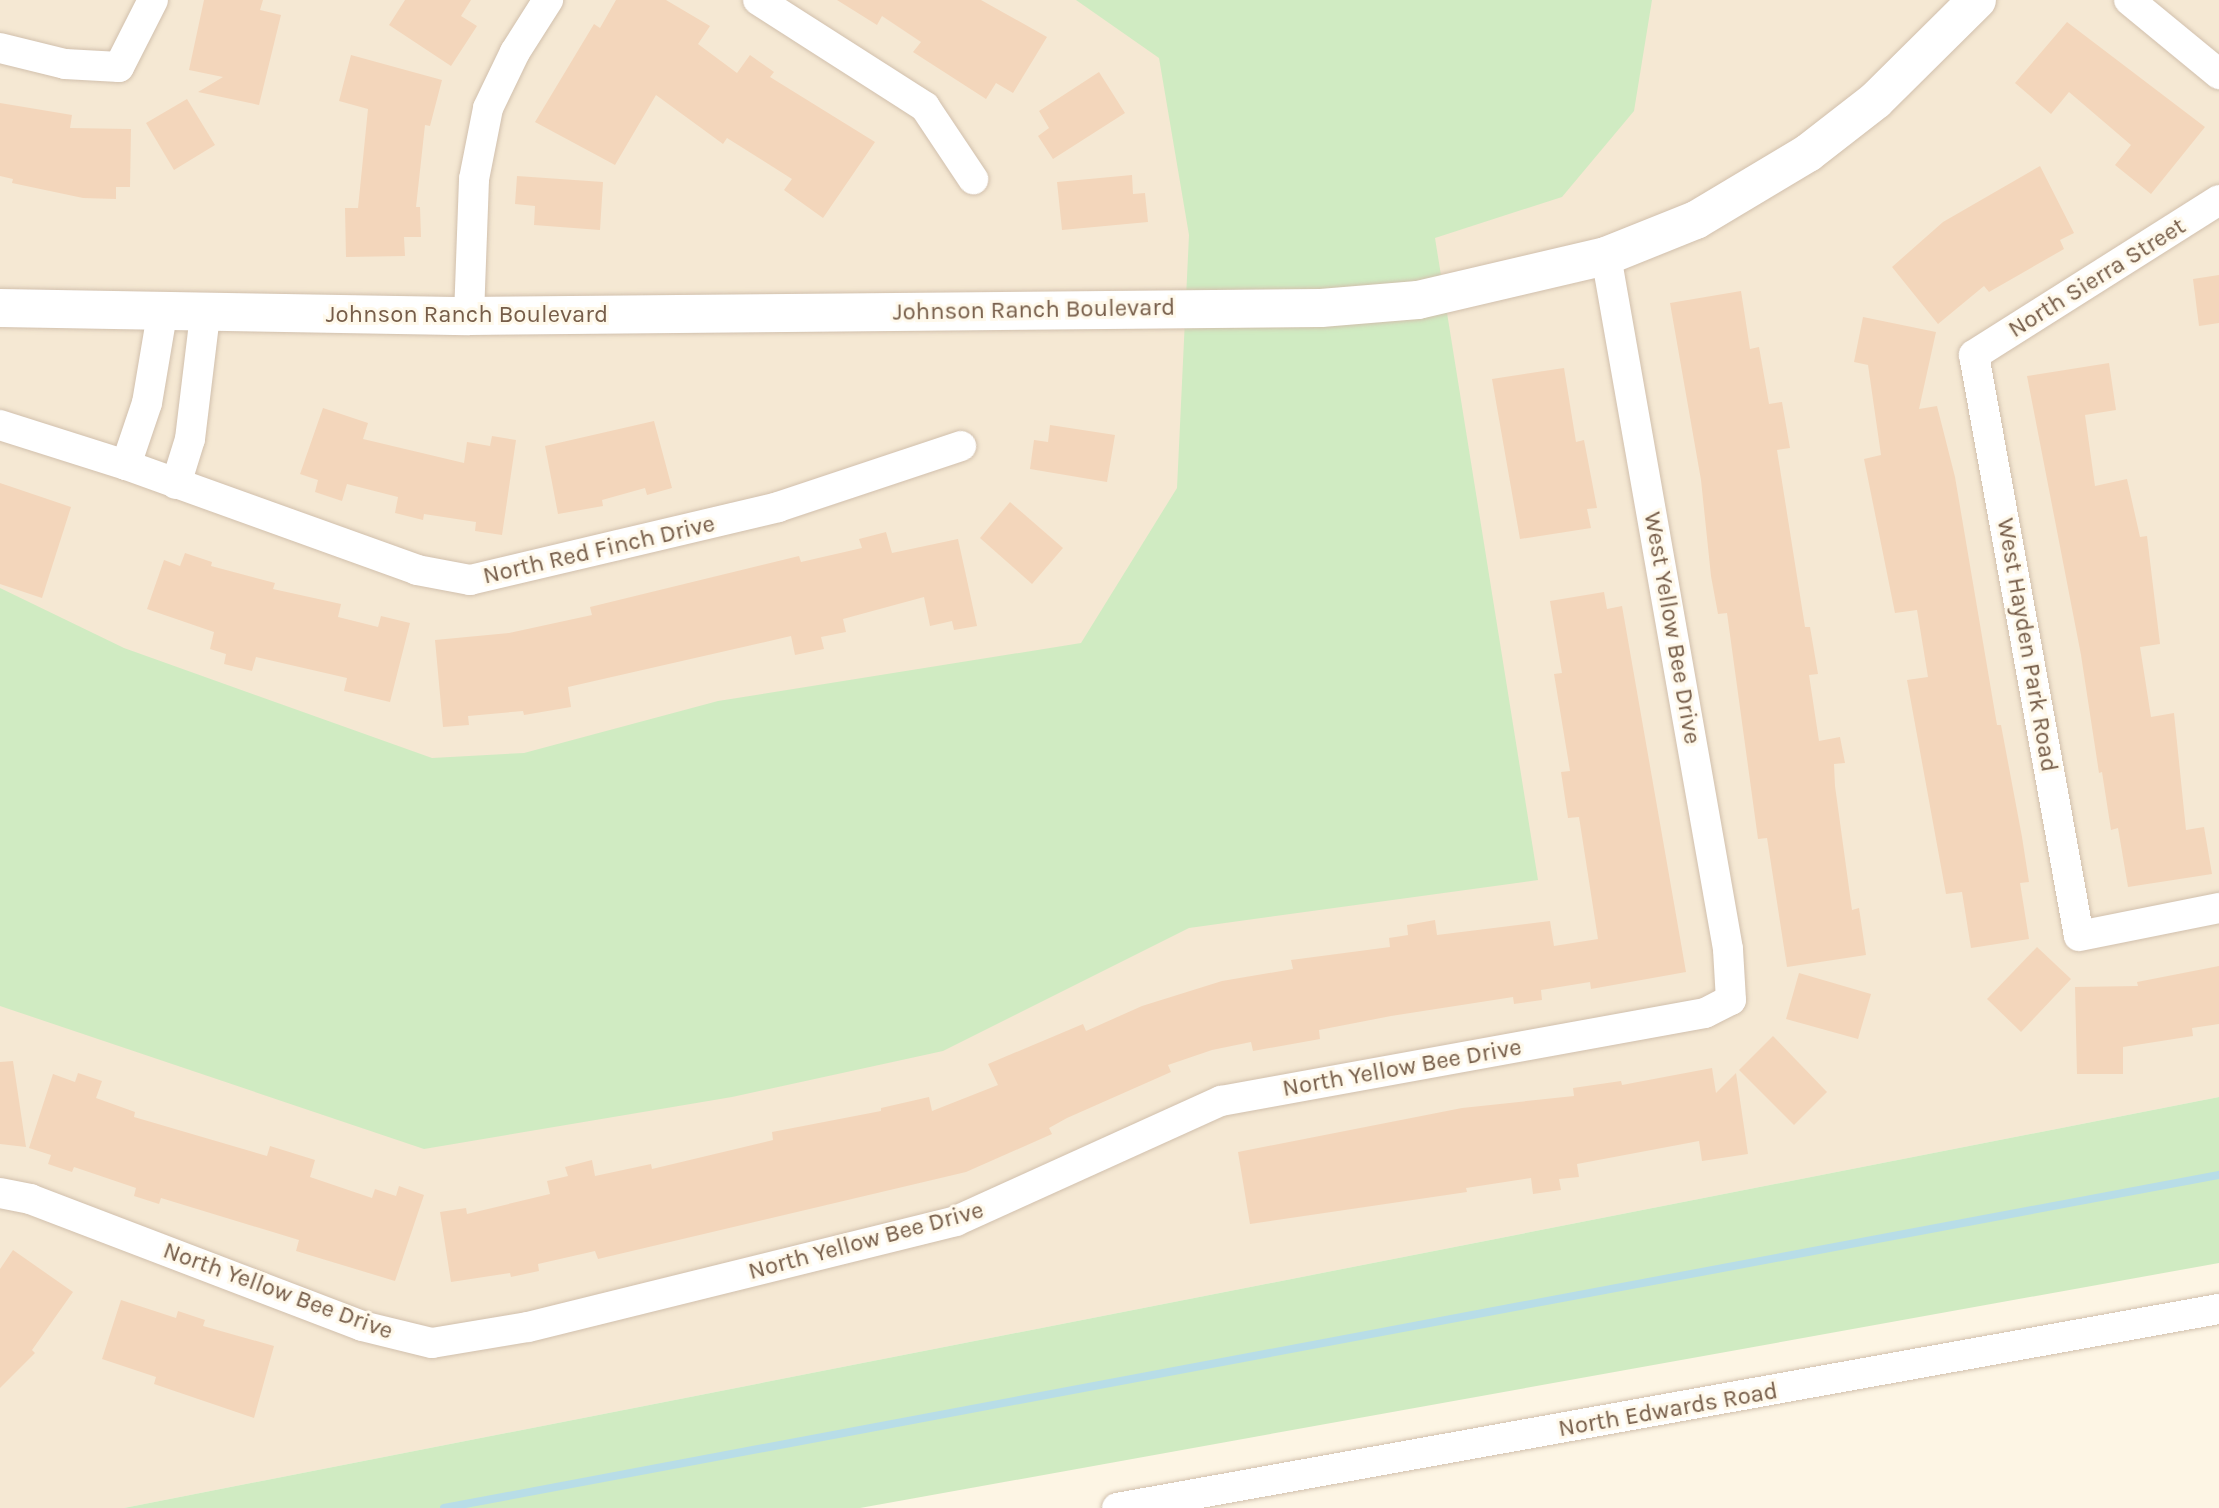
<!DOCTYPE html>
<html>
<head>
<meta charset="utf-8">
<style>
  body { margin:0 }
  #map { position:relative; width:2219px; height:1508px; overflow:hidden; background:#fdf5e4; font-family:Karla,sans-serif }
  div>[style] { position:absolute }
  .residential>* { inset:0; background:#f5e8d3 }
  .green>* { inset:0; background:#d0ebc2 }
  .stream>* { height:8px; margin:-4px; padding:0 4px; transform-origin:4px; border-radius:4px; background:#b8dde7 }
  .building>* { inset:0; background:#f3d6bb }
  .roads { filter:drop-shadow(0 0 2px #d1c0ad) drop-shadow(0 0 2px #d1c0ad) }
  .street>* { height:30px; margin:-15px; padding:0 15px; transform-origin:15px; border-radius:15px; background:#fff }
  .secondary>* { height:38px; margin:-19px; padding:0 19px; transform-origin:19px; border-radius:19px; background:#fff }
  span { translate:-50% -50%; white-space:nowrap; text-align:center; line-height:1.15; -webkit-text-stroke:6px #fff9eb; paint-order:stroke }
  .street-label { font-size:24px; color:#765d49 }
</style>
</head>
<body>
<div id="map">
  <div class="residential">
    <div style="clip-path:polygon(0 0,2219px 0,2219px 1097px,124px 1508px,0 1508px)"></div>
  </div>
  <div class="green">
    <div style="clip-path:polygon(1076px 0,1652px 0,1634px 111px,1562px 197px,1435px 238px,1538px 880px,1189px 928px,943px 1051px,732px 1097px,424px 1149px,0 1006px,0 588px,124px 648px,432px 758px,524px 753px,718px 701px,1081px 643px,1177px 488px,1189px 235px,1159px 58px)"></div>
    <div style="clip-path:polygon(2219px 1097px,2219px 1263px,860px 1508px,124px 1508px)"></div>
  </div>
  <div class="stream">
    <div style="left:444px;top:1508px;width:1806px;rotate:-10.63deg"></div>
  </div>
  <div class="building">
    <div style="clip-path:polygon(204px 0,263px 0,260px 10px,281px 15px,259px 105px,198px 92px,223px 77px,189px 70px)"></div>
    <div style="clip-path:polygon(405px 0,471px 0,461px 16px,477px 26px,451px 66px,389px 25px)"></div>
    <div style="clip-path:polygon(616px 0,666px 0,710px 26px,698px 44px,737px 73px,750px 55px,774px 72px,770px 77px,875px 142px,823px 218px,784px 190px,792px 179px,727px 138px,723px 144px,656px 95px,615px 165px,535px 122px,594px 24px,600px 28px)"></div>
    <div style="clip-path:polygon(837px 0,981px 0,1047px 37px,1013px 93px,996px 83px,986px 99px,913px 52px,921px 42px,882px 16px,877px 25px)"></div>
    <div style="clip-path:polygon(2067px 22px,2205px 127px,2151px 194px,2115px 165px,2131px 145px,2069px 92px,2051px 114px,2015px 83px)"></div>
    <div style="clip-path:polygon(351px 55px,442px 80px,430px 126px,425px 125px,416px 207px,420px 207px,421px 237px,404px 237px,405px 256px,346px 257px,345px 208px,358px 208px,368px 109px,339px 101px)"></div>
    <div style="clip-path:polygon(1099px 72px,1125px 113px,1053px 159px,1038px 136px,1049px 128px,1039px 111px)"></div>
    <div style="clip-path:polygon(187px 99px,215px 145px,174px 170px,146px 123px)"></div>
    <div style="clip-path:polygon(0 103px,72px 115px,70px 128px,131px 129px,130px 187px,116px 187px,116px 199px,83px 198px,12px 183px,13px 179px,0 176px)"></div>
    <div style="clip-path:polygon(2040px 166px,2074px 233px,2060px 240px,2064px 249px,1989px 292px,1984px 286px,1938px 324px,1892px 267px,1943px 222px)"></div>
    <div style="clip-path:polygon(1132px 175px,1133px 194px,1145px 193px,1148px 222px,1062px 230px,1057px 182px)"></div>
    <div style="clip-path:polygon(517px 176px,603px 182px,600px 230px,534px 225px,535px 206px,515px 204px)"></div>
    <div style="clip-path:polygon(2219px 275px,2219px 323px,2199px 326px,2193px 279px)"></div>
    <div style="clip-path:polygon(1741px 291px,1750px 349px,1759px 347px,1769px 404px,1782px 402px,1790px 448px,1777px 450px,1805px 627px,1810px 627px,1818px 674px,1809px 675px,1819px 741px,1840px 737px,1845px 763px,1834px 764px,1835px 786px,1852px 910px,1859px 908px,1866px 955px,1787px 967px,1767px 838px,1758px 839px,1727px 613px,1718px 614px,1711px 576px,1701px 480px,1670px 303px)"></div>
    <div style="clip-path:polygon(1863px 317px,1936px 332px,1919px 409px,1937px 406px,1955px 477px,1997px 725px,2001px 725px,2022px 837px,2029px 882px,2020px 883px,2029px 939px,1971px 948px,1962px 892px,1946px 894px,1907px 680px,1928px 677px,1917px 610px,1895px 613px,1864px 459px,1881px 455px,1868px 365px,1854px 362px)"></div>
    <div style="clip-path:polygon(2109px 363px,2116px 410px,2085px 415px,2095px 486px,2127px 479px,2140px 537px,2147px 536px,2160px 644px,2140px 647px,2151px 717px,2174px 713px,2186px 830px,2204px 827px,2212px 874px,2128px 887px,2118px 828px,2111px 830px,2102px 772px,2099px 773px,2081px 655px,2027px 376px)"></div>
    <div style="clip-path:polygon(1564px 368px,1576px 442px,1584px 440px,1597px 508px,1587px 509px,1591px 528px,1520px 539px,1492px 379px)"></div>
    <div style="clip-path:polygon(323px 408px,368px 423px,363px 439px,464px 463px,467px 442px,490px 446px,492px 436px,516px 440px,502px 535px,475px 531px,476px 522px,424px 514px,423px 520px,395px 513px,398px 497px,347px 484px,342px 501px,315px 492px,318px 480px,300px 474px)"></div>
    <div style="clip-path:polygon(654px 421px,672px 488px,647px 495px,645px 488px,602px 500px,603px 506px,558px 514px,545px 446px)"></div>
    <div style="clip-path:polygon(1050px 425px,1115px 435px,1107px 482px,1030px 469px,1034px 440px,1048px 442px)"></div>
    <div style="clip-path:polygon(0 483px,71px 507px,42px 598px,0 584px)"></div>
    <div style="clip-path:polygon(1010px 502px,1063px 548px,1032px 584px,980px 538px)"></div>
    <div style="clip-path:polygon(886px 532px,892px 553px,958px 539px,977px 626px,954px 630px,952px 621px,930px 626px,924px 597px,843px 619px,846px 632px,821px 637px,824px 649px,795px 655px,791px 636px,568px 687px,571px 707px,524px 715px,523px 711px,468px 716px,469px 725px,443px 727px,435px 640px,509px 633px,592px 615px,590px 607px,799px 556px,801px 562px,862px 548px,859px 539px)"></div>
    <div style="clip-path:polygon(185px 553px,212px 562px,211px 566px,275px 583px,273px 589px,341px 604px,338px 617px,378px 627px,381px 616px,410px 623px,390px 702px,344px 691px,347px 678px,256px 657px,252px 671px,224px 664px,226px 654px,210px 649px,214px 632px,147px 609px,164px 560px,180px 566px)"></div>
    <div style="clip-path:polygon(1604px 592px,1607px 609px,1622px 606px,1686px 972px,1591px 989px,1590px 982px,1541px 990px,1542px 1000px,1514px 1004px,1513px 997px,1391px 1016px,1319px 1030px,1320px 1039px,1253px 1051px,1251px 1042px,1212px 1050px,1168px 1065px,1171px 1072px,1067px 1118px,1049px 1128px,1052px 1134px,966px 1172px,598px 1259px,595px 1251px,538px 1264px,539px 1271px,511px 1277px,510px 1273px,451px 1282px,440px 1212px,466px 1208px,467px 1214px,550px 1194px,547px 1181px,568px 1176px,565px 1167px,592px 1160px,595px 1176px,651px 1164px,652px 1169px,773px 1140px,772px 1132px,881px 1111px,881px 1108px,929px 1097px,932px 1111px,998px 1085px,988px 1064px,1083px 1024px,1086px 1031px,1142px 1006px,1222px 981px,1293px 969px,1291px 960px,1390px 947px,1389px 938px,1408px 935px,1407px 925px,1435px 920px,1437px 935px,1550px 921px,1554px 946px,1598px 939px,1579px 817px,1568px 818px,1561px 772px,1570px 771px,1554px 674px,1562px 673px,1550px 601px)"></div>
    <div style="clip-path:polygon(2037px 947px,2071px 979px,2021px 1032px,1987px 999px)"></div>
    <div style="clip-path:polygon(2219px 966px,2219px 1024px,2192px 1028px,2193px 1036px,2123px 1047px,2123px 1074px,2077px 1074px,2075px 987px,2138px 986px,2137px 982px)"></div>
    <div style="clip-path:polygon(1799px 973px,1871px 994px,1858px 1039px,1786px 1019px)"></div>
    <div style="clip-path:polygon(1773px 1036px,1827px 1092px,1794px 1125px,1739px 1070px)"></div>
    <div style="clip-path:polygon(13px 1061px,26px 1147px,0 1144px,0 1062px)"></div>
    <div style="clip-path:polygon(1712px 1068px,1716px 1093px,1736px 1073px,1748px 1154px,1702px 1161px,1699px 1141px,1577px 1164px,1579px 1177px,1559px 1179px,1561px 1190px,1533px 1194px,1531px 1178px,1466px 1188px,1467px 1192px,1250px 1224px,1238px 1152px,1462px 1108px,1574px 1096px,1573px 1088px,1621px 1081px,1622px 1085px)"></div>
    <div style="clip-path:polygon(78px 1073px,102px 1081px,96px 1098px,135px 1112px,134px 1117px,267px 1156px,270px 1146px,315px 1160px,310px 1177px,372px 1198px,375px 1189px,396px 1196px,399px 1186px,424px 1195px,395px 1281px,296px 1251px,299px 1240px,161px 1198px,159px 1204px,134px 1196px,136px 1188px,74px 1167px,72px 1172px,48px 1164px,51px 1155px,29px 1148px,53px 1074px,75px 1082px)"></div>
    <div style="clip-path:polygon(13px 1250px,73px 1292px,32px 1350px,35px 1353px,0 1388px,0 1269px)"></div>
    <div style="clip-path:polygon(121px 1300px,176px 1318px,178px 1311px,205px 1320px,203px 1326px,274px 1346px,254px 1418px,154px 1384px,156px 1377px,102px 1359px)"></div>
  </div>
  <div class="roads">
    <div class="street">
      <div style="left:758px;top:0;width:198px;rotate:32.6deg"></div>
      <div style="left:925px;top:107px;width:87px;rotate:56.3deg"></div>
      <div style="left:2129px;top:0;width:117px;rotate:39.4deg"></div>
      <div style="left:0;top:48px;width:67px;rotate:13.8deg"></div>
      <div style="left:65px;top:64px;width:54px;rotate:3.2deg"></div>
      <div style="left:119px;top:67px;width:75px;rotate:-63.1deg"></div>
      <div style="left:2219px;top:200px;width:290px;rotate:147.7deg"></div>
      <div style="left:1974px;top:355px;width:590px;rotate:79.76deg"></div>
      <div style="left:2079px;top:936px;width:143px;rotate:-11.3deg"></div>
      <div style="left:469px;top:316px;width:137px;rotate:-87.9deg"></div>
      <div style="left:474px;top:179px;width:72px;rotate:-78.8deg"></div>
      <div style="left:488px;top:108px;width:62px;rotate:-64.3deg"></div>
      <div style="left:515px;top:52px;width:62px;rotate:-57.6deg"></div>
      <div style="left:0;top:425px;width:132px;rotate:17.6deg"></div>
      <div style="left:126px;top:465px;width:309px;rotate:19.8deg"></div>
      <div style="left:417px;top:570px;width:54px;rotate:10.7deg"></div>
      <div style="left:470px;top:580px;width:317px;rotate:-13.3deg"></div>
      <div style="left:778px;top:507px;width:193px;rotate:-18.4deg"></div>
      <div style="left:126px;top:465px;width:65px;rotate:-71.3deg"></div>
      <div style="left:147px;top:403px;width:90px;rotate:-80.4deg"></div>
      <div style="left:176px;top:484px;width:47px;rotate:-72.7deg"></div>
      <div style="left:190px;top:439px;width:125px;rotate:-83.1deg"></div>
      <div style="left:0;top:1193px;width:31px;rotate:11deg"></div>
      <div style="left:30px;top:1199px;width:355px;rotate:20.9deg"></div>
      <div style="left:362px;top:1326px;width:72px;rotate:13.7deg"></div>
      <div style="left:432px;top:1343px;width:97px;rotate:-9.5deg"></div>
      <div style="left:528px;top:1327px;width:441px;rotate:-13.9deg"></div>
      <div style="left:956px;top:1221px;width:291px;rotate:-24.4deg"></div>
      <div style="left:1221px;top:1101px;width:492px;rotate:-10.3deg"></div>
      <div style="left:1705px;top:1013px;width:29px;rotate:-27deg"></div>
      <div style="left:1731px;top:1000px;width:51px;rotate:-93.4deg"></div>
      <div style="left:1728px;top:949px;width:704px;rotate:-99.98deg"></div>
      <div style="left:1117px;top:1508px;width:1120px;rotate:-10.24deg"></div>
    </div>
    <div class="secondary">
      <div style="left:0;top:308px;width:469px;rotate:1deg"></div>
      <div style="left:469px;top:316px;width:852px;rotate:-0.54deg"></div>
      <div style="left:1321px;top:308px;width:97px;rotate:-4.7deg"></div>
      <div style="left:1418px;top:300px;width:193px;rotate:-13.2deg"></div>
      <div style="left:1606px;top:256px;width:97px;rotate:-21.8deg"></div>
      <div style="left:1696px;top:220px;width:131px;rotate:-30.9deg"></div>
      <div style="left:1808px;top:153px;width:86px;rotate:-37.9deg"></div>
      <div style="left:1876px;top:100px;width:142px;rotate:-44.7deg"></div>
    </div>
  </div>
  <div class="street-label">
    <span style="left:2097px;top:278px;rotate:-32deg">North Sierra Street</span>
    <span style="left:1034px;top:310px;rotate:-1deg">Johnson Ranch Boulevard</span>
    <span style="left:467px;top:315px">Johnson Ranch Boulevard</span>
    <span style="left:599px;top:550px;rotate:-13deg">North Red Finch Drive</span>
    <span style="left:1672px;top:628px;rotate:80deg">West Yellow Bee Drive</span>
    <span style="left:2027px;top:645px;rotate:80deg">West Hayden Park Road</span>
    <span style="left:1402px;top:1068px;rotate:-10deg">North Yellow Bee Drive</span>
    <span style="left:866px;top:1241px;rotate:-15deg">North Yellow Bee Drive</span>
    <span style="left:278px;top:1291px;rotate:20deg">North Yellow Bee Drive</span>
    <span style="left:1668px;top:1410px;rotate:-10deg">North Edwards Road</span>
  </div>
</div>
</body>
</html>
